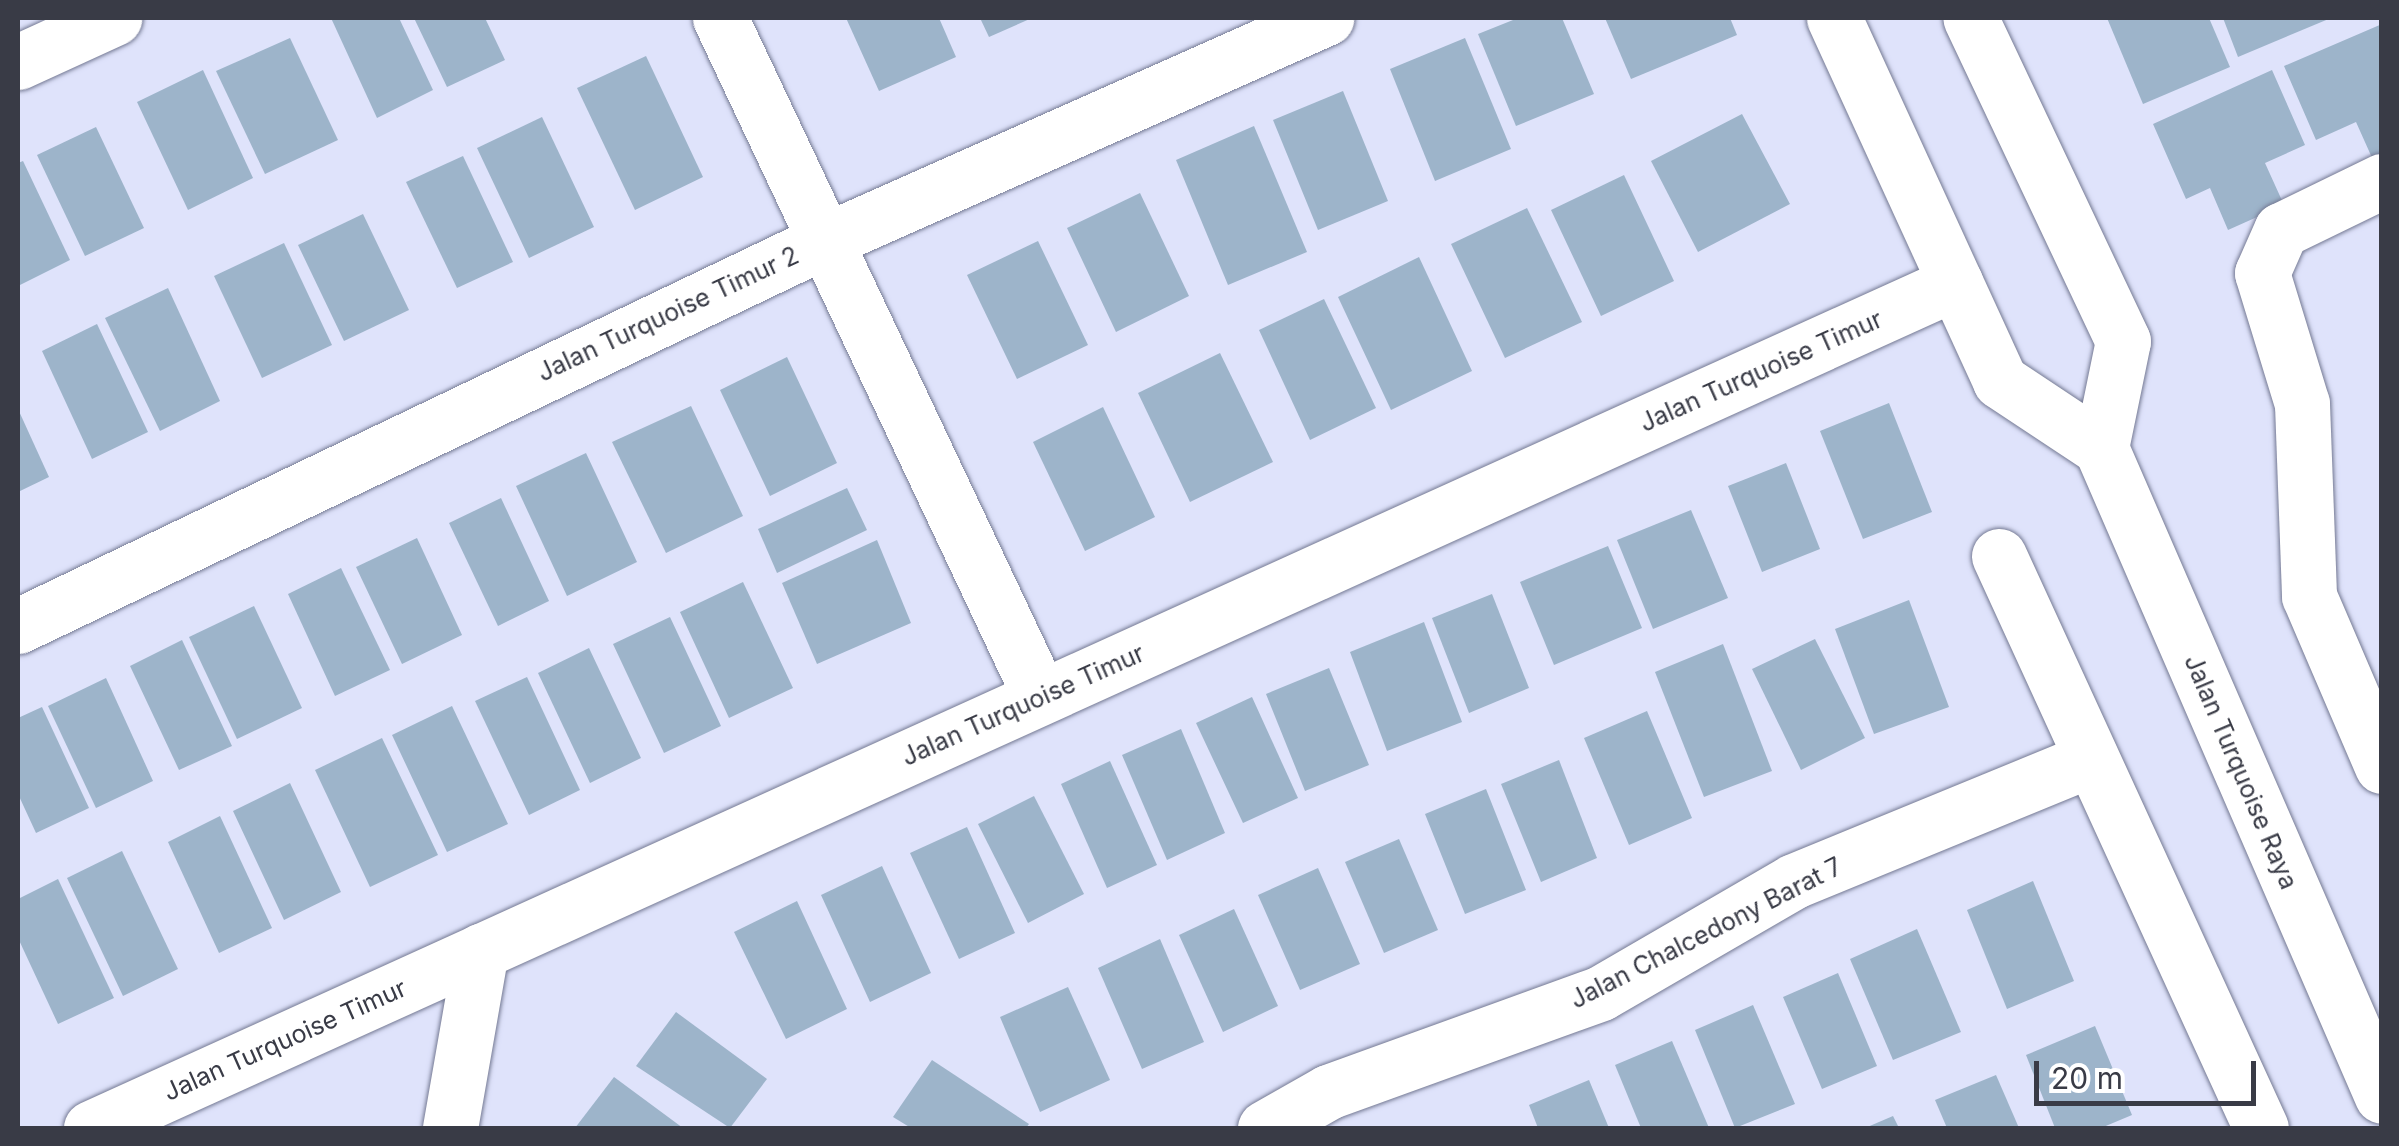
<!DOCTYPE html>
<html>
<head>
<meta charset="utf-8">
<style>
  body { margin:0 }
  #map { position:relative; width:2399px; height:1146px; overflow:hidden; background:#dfe3fb; font-family:Inter,sans-serif }
  div>[style] { position:absolute }
  .building>* { inset:0; background:#9db4ca }
  .roads { filter:drop-shadow(0 0 2px #747993) drop-shadow(0 0 2px #747993) }
  .minor>* { height:55px; margin:-27.5px; padding:0 27.5px; transform-origin:27.5px; border-radius:27.5px; background:#fff }
  span { translate:-50% -50%; white-space:nowrap; text-align:center; line-height:1.15; -webkit-text-stroke:9px #fff; paint-order:stroke }
  .street-label { font-size:25px; color:#393b46 }
  .frame { position:absolute; inset:0; border:20px solid #393b46; pointer-events:none }
  .scale { position:absolute; left:2034px; top:1061px; width:222px; height:45px; box-sizing:border-box; border:5px solid #393b46; border-top:0; padding-left:12px; font-size:30px; line-height:35px; white-space:nowrap; color:#393b46; -webkit-text-stroke:8px #fff; paint-order:stroke }
</style>
</head>
<body>
<div id="map">
  <div class="building">
    <div style="clip-path:polygon(331px 18px,399px 18px,433px 90px,377px 118px)"></div>
    <div style="clip-path:polygon(414px 18px,485px 18px,505px 60px,447px 87px)"></div>
    <div style="clip-path:polygon(846px 18px,939px 18px,956px 57px,879px 91px)"></div>
    <div style="clip-path:polygon(980px 18px,1032px 18px,989px 37px)"></div>
    <div style="clip-path:polygon(1518px 18px,1562px 18px,1594px 94px,1516px 126px,1478px 34px)"></div>
    <div style="clip-path:polygon(1605px 18px,1730px 18px,1737px 35px,1631px 79px)"></div>
    <div style="clip-path:polygon(2107px 18px,2209px 18px,2230px 67px,2143px 104px)"></div>
    <div style="clip-path:polygon(2223px 18px,2331px 18px,2238px 57px)"></div>
    <div style="clip-path:polygon(2382px 24px,2382px 156px,2373px 160px,2356px 122px,2316px 140px,2284px 66px)"></div>
    <div style="clip-path:polygon(290px 38px,338px 140px,265px 174px,216px 71px)"></div>
    <div style="clip-path:polygon(1465px 38px,1511px 149px,1435px 181px,1390px 69px)"></div>
    <div style="clip-path:polygon(646px 56px,703px 177px,635px 210px,577px 88px)"></div>
    <div style="clip-path:polygon(203px 70px,253px 178px,188px 210px,137px 102px)"></div>
    <div style="clip-path:polygon(2272px 70px,2305px 145px,2265px 163px,2284px 205px,2228px 230px,2210px 188px,2186px 199px,2153px 124px)"></div>
    <div style="clip-path:polygon(1343px 91px,1388px 201px,1318px 230px,1273px 120px)"></div>
    <div style="clip-path:polygon(1742px 114px,1790px 204px,1698px 252px,1651px 161px)"></div>
    <div style="clip-path:polygon(542px 117px,594px 227px,529px 258px,477px 148px)"></div>
    <div style="clip-path:polygon(1254px 126px,1307px 252px,1228px 285px,1176px 160px)"></div>
    <div style="clip-path:polygon(96px 127px,144px 228px,85px 256px,37px 155px)"></div>
    <div style="clip-path:polygon(463px 156px,513px 262px,457px 288px,406px 182px)"></div>
    <div style="clip-path:polygon(23px 161px,70px 260px,18px 286px,18px 163px)"></div>
    <div style="clip-path:polygon(1624px 175px,1674px 281px,1601px 316px,1551px 210px)"></div>
    <div style="clip-path:polygon(1140px 193px,1189px 296px,1116px 332px,1067px 228px)"></div>
    <div style="clip-path:polygon(1527px 208px,1582px 322px,1505px 358px,1451px 244px)"></div>
    <div style="clip-path:polygon(363px 214px,409px 310px,344px 341px,298px 245px)"></div>
    <div style="clip-path:polygon(1038px 241px,1088px 345px,1017px 379px,967px 275px)"></div>
    <div style="clip-path:polygon(284px 243px,332px 345px,262px 378px,214px 276px)"></div>
    <div style="clip-path:polygon(1419px 257px,1472px 371px,1391px 410px,1338px 297px)"></div>
    <div style="clip-path:polygon(168px 288px,220px 401px,160px 431px,105px 318px)"></div>
    <div style="clip-path:polygon(1324px 299px,1376px 408px,1310px 440px,1259px 330px)"></div>
    <div style="clip-path:polygon(97px 324px,148px 432px,92px 459px,42px 351px)"></div>
    <div style="clip-path:polygon(1220px 353px,1273px 462px,1190px 502px,1138px 393px)"></div>
    <div style="clip-path:polygon(787px 357px,837px 463px,770px 496px,720px 390px)"></div>
    <div style="clip-path:polygon(1889px 403px,1932px 512px,1863px 539px,1820px 431px)"></div>
    <div style="clip-path:polygon(691px 406px,743px 516px,666px 553px,612px 442px)"></div>
    <div style="clip-path:polygon(1103px 407px,1155px 517px,1085px 551px,1033px 442px)"></div>
    <div style="clip-path:polygon(18px 409px,49px 477px,18px 492px)"></div>
    <div style="clip-path:polygon(586px 453px,637px 562px,567px 596px,516px 486px)"></div>
    <div style="clip-path:polygon(1786px 463px,1820px 549px,1762px 572px,1728px 486px)"></div>
    <div style="clip-path:polygon(847px 488px,867px 530px,777px 573px,758px 529px)"></div>
    <div style="clip-path:polygon(501px 498px,549px 601px,498px 626px,449px 523px)"></div>
    <div style="clip-path:polygon(1691px 510px,1728px 598px,1653px 629px,1617px 540px)"></div>
    <div style="clip-path:polygon(417px 538px,462px 635px,402px 664px,356px 567px)"></div>
    <div style="clip-path:polygon(877px 540px,911px 623px,817px 664px,782px 583px)"></div>
    <div style="clip-path:polygon(1608px 546px,1642px 628px,1554px 665px,1520px 582px)"></div>
    <div style="clip-path:polygon(341px 568px,390px 670px,335px 696px,288px 594px)"></div>
    <div style="clip-path:polygon(743px 582px,793px 688px,729px 718px,680px 612px)"></div>
    <div style="clip-path:polygon(1492px 594px,1529px 688px,1469px 713px,1432px 618px)"></div>
    <div style="clip-path:polygon(1909px 600px,1949px 707px,1874px 734px,1835px 629px)"></div>
    <div style="clip-path:polygon(254px 606px,302px 708px,237px 739px,189px 637px)"></div>
    <div style="clip-path:polygon(670px 617px,721px 726px,664px 753px,613px 644px)"></div>
    <div style="clip-path:polygon(1424px 622px,1462px 722px,1387px 751px,1350px 652px)"></div>
    <div style="clip-path:polygon(1815px 639px,1865px 738px,1801px 770px,1752px 669px)"></div>
    <div style="clip-path:polygon(182px 640px,232px 746px,179px 770px,130px 666px)"></div>
    <div style="clip-path:polygon(1723px 644px,1772px 771px,1704px 797px,1655px 672px)"></div>
    <div style="clip-path:polygon(589px 648px,641px 758px,590px 783px,538px 673px)"></div>
    <div style="clip-path:polygon(1329px 668px,1369px 765px,1305px 791px,1266px 694px)"></div>
    <div style="clip-path:polygon(527px 677px,580px 790px,529px 815px,475px 701px)"></div>
    <div style="clip-path:polygon(106px 678px,153px 781px,96px 808px,48px 706px)"></div>
    <div style="clip-path:polygon(1252px 697px,1298px 798px,1243px 823px,1196px 723px)"></div>
    <div style="clip-path:polygon(452px 706px,508px 824px,447px 852px,392px 735px)"></div>
    <div style="clip-path:polygon(42px 707px,89px 808px,36px 833px,18px 794px,18px 718px)"></div>
    <div style="clip-path:polygon(1647px 711px,1692px 818px,1629px 845px,1584px 738px)"></div>
    <div style="clip-path:polygon(1181px 729px,1225px 833px,1167px 860px,1122px 755px)"></div>
    <div style="clip-path:polygon(382px 738px,438px 855px,370px 887px,315px 770px)"></div>
    <div style="clip-path:polygon(1559px 760px,1597px 858px,1541px 882px,1501px 784px)"></div>
    <div style="clip-path:polygon(1110px 761px,1157px 865px,1107px 888px,1061px 784px)"></div>
    <div style="clip-path:polygon(290px 783px,341px 892px,284px 920px,233px 811px)"></div>
    <div style="clip-path:polygon(1486px 789px,1526px 890px,1465px 914px,1425px 814px)"></div>
    <div style="clip-path:polygon(1034px 796px,1084px 894px,1028px 923px,978px 824px)"></div>
    <div style="clip-path:polygon(220px 816px,272px 928px,219px 953px,168px 842px)"></div>
    <div style="clip-path:polygon(967px 827px,1015px 933px,959px 959px,910px 853px)"></div>
    <div style="clip-path:polygon(1399px 839px,1438px 930px,1384px 953px,1345px 862px)"></div>
    <div style="clip-path:polygon(122px 851px,178px 969px,123px 996px,67px 878px)"></div>
    <div style="clip-path:polygon(882px 866px,931px 973px,870px 1002px,821px 895px)"></div>
    <div style="clip-path:polygon(1318px 868px,1360px 964px,1300px 990px,1258px 895px)"></div>
    <div style="clip-path:polygon(58px 879px,114px 998px,58px 1024px,18px 938px,18px 899px)"></div>
    <div style="clip-path:polygon(2033px 881px,2074px 981px,2007px 1009px,1967px 910px)"></div>
    <div style="clip-path:polygon(797px 901px,847px 1009px,786px 1039px,734px 932px)"></div>
    <div style="clip-path:polygon(1234px 909px,1278px 1006px,1223px 1032px,1179px 935px)"></div>
    <div style="clip-path:polygon(1917px 929px,1961px 1032px,1893px 1060px,1850px 959px)"></div>
    <div style="clip-path:polygon(1160px 939px,1204px 1042px,1142px 1069px,1098px 968px)"></div>
    <div style="clip-path:polygon(1838px 973px,1877px 1066px,1822px 1089px,1783px 997px)"></div>
    <div style="clip-path:polygon(1068px 987px,1110px 1080px,1040px 1112px,1000px 1017px)"></div>
    <div style="clip-path:polygon(1753px 1005px,1795px 1104px,1735px 1128px,1695px 1030px)"></div>
    <div style="clip-path:polygon(676px 1012px,767px 1079px,730px 1128px,636px 1066px)"></div>
    <div style="clip-path:polygon(2095px 1026px,2132px 1115px,2101px 1128px,2055px 1128px,2026px 1055px)"></div>
    <div style="clip-path:polygon(1672px 1041px,1709px 1128px,1641px 1128px,1615px 1065px)"></div>
    <div style="clip-path:polygon(932px 1060px,1029px 1124px,1026px 1128px,911px 1128px,893px 1117px)"></div>
    <div style="clip-path:polygon(1996px 1075px,2019px 1128px,1947px 1128px,1935px 1100px)"></div>
    <div style="clip-path:polygon(614px 1077px,683px 1128px,575px 1128px)"></div>
    <div style="clip-path:polygon(1589px 1080px,1609px 1128px,1538px 1128px,1529px 1105px)"></div>
    <div style="clip-path:polygon(1893px 1116px,1899px 1128px,1865px 1128px)"></div>
  </div>
  <div class="roads">
    <div class="minor">
      <div style="left:720px;top:18px;width:750px;rotate:64.73deg"></div>
      <div style="left:1834px;top:18px;width:399px;rotate:65.4deg"></div>
      <div style="left:2000px;top:381px;width:121px;rotate:33.6deg"></div>
      <div style="left:2101px;top:448px;width:109px;rotate:-78.4deg"></div>
      <div style="left:2123px;top:341px;width:357px;rotate:-115.3deg"></div>
      <div style="left:18px;top:62px;width:106px;rotate:-24.6deg"></div>
      <div style="left:2382px;top:181px;width:112px;rotate:154.1deg"></div>
      <div style="left:2281px;top:230px;width:47px;rotate:113.8deg"></div>
      <div style="left:2262px;top:273px;width:137px;rotate:73deg"></div>
      <div style="left:2302px;top:404px;width:192px;rotate:87.9deg"></div>
      <div style="left:2309px;top:596px;width:185px;rotate:66.8deg"></div>
      <div style="left:2101px;top:448px;width:706px;rotate:66.56deg"></div>
      <div style="left:1999px;top:556px;width:629px;rotate:65.39deg"></div>
      <div style="left:18px;top:626px;width:891px;rotate:-25.53deg"></div>
      <div style="left:822px;top:242px;width:552px;rotate:-23.96deg"></div>
      <div style="left:91px;top:1128px;width:2047px;rotate:-24.39deg"></div>
      <div style="left:450px;top:1128px;width:180px;rotate:-80.1deg"></div>
      <div style="left:1265px;top:1128px;width:73px;rotate:-29.7deg"></div>
      <div style="left:1328px;top:1092px;width:290px;rotate:-19.9deg"></div>
      <div style="left:1601px;top:993px;width:223px;rotate:-30.1deg"></div>
      <div style="left:1794px;top:881px;width:321px;rotate:-22.3deg"></div>
    </div>
  </div>
  <div class="street-label">
    <span style="left:668px;top:314px;rotate:-25deg">Jalan Turquoise Timur 2</span>
    <span style="left:1761px;top:371px;rotate:-24deg">Jalan Turquoise Timur</span>
    <span style="left:1023px;top:705px;rotate:-24deg">Jalan Turquoise Timur</span>
    <span style="left:2241px;top:772px;rotate:67deg">Jalan Turquoise Raya</span>
    <span style="left:1706px;top:933px;rotate:-27deg">Jalan Chalcedony Barat 7</span>
    <span style="left:285px;top:1040px;rotate:-24deg">Jalan Turquoise Timur</span>
  </div>
  <div class="frame"></div>
  <div class="scale">20 m</div>
</div>
</body>
</html>
